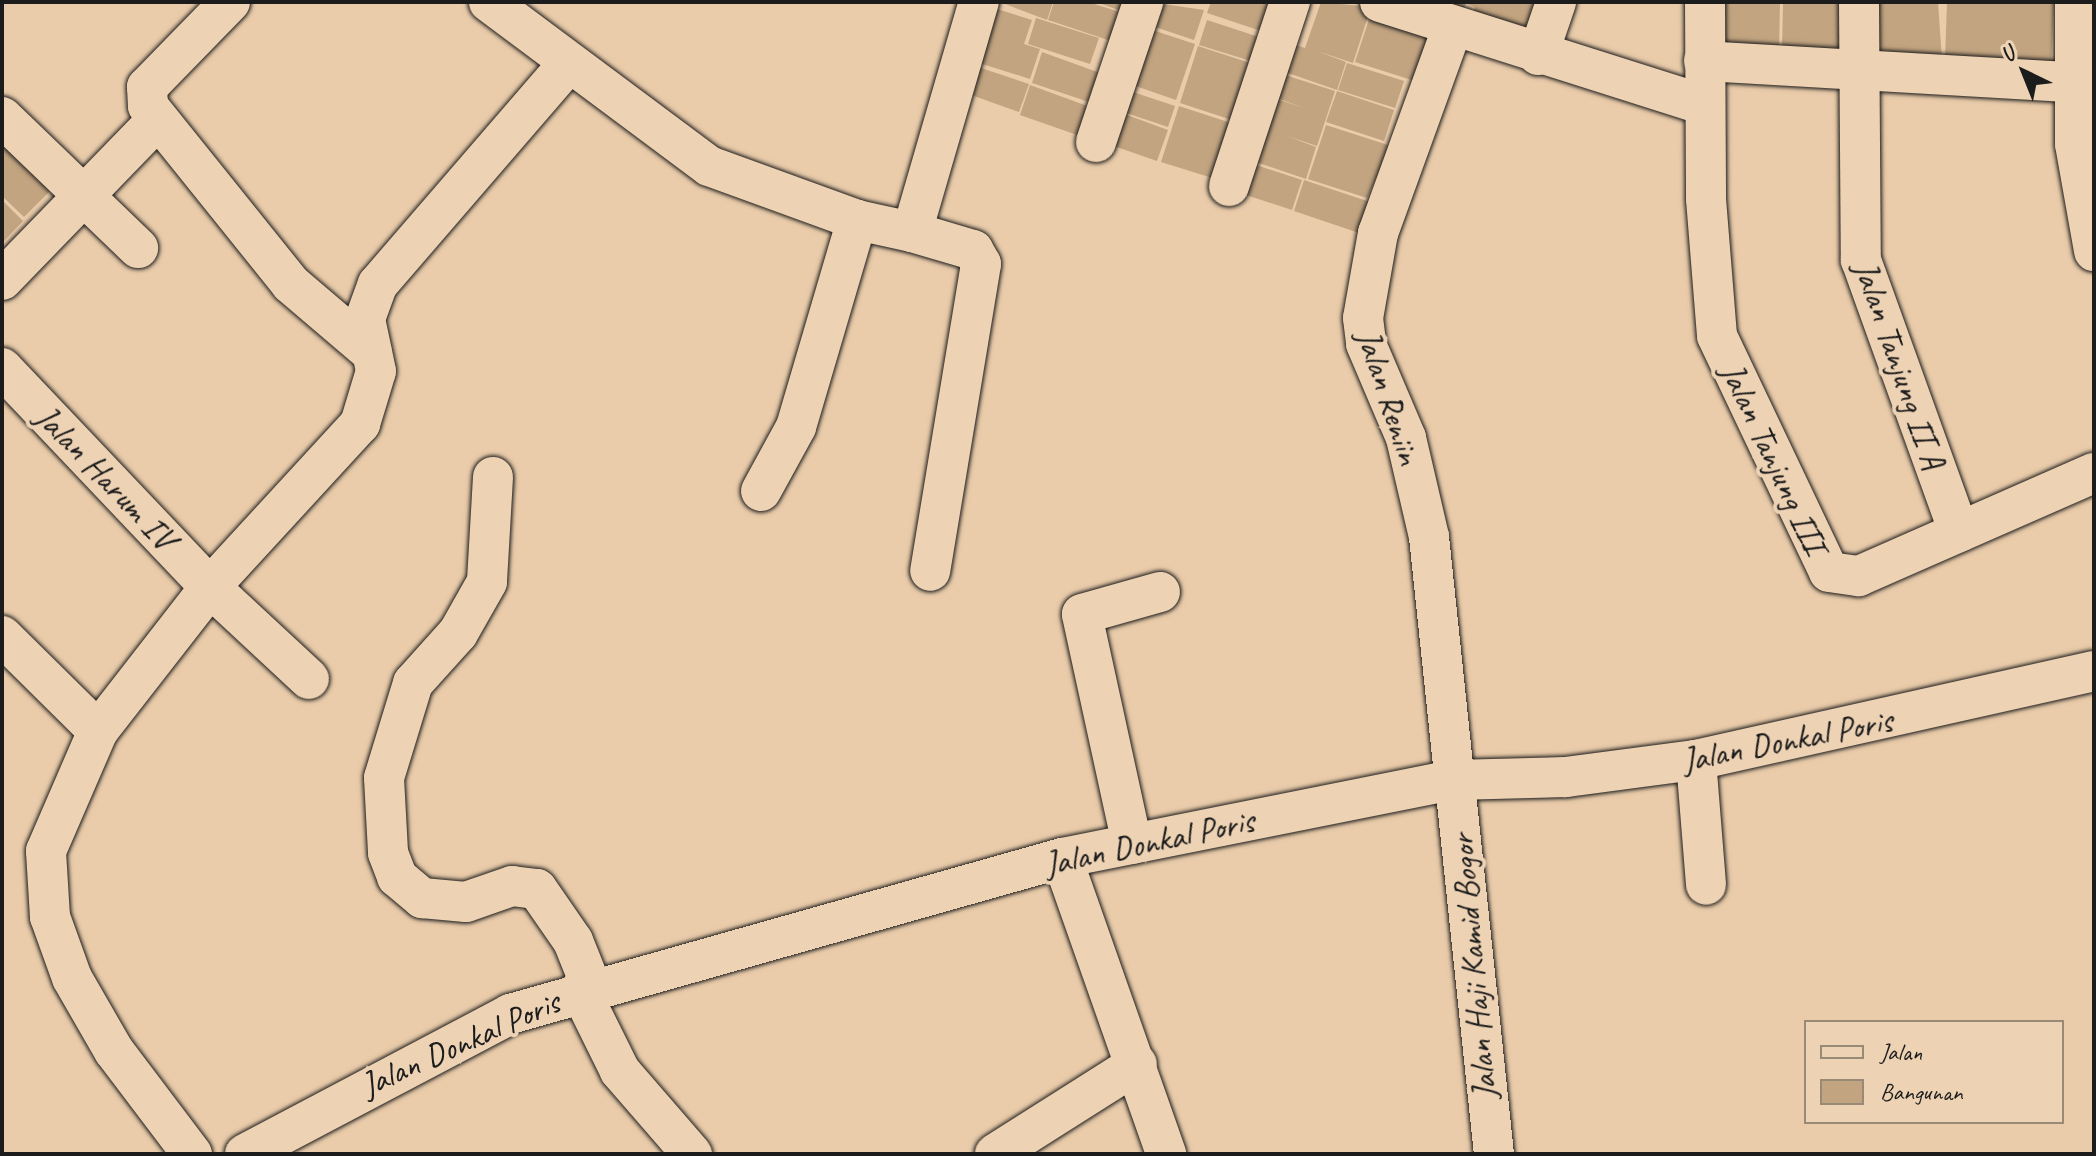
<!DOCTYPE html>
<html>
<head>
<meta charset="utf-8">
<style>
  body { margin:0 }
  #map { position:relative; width:2096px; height:1156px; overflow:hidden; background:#eaccaa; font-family:Caveat,sans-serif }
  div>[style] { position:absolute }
  .building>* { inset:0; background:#c2a480 }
  .roads { filter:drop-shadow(0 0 2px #1c1c1c) drop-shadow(0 0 2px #1c1c1c) }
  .minor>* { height:40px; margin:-20px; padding:0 20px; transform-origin:20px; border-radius:20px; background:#edd2b4 }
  span { translate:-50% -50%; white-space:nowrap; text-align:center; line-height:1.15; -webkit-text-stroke:8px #edd2b4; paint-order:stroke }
  .street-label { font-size:34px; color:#1c1c1c }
  .frame { position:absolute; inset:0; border:4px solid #1c1c1c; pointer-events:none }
  .legend { position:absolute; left:1804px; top:1020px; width:260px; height:104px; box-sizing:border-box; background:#edd2b4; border:2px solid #998977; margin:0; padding:10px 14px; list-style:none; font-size:24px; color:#1c1c1c }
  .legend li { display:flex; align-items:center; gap:16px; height:40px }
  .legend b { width:40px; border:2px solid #998977 }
  .north { position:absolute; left:1984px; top:32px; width:80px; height:80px; -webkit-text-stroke:6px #edd2b4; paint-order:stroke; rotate:317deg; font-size:22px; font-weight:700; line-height:32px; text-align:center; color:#1c1c1c }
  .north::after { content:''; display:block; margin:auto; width:28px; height:36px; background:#1c1c1c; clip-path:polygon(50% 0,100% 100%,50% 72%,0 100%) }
</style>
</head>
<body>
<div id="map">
  <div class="building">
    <div style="clip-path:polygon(1000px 2px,1053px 2px,1047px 20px)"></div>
    <div style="clip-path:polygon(1054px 2px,1088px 2px,1123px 13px,1114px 42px,1048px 20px)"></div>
    <div style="clip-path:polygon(1096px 2px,1127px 2px,1124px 12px)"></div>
    <div style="clip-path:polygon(1150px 2px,1204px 10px,1194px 40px,1143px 23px)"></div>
    <div style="clip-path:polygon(1211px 2px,1281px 2px,1270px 34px,1207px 13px)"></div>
    <div style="clip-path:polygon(1321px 2px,1371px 7px,1353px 63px,1317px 51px,1346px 62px,1337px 90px,1282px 71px,1292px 44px,1305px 48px)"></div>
    <div style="clip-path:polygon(1432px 2px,1537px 2px,1526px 35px,1472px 18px,1475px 7px,1466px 3px,1463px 12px)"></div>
    <div style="clip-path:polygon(1709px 2px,1780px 2px,1779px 53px,1707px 51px)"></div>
    <div style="clip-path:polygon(1783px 2px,1854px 2px,1852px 52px,1782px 50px)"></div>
    <div style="clip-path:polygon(1863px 2px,1938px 2px,1942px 60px,1860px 57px)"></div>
    <div style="clip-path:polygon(1947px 2px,2054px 2px,2051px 65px,1945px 61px)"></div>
    <div style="clip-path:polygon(1373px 7px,1436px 28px,1418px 82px,1355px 62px)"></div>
    <div style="clip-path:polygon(997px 9px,1032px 20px,1024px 44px,1040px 49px,1030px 79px,979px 63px)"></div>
    <div style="clip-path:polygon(1036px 18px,1099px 38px,1090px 64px,1028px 44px)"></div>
    <div style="clip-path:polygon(1207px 20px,1262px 38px,1254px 62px,1199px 45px)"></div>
    <div style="clip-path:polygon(1140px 26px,1195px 44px,1176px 100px,1121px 81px)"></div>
    <div style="clip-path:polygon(1198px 46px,1253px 64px,1235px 121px,1180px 103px)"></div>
    <div style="clip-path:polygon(1042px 52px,1100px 73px,1089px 102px,1032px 83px)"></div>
    <div style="clip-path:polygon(1347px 63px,1404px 81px,1395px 108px,1338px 90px)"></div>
    <div style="clip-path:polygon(969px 64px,1029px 84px,1019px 112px,960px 91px)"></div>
    <div style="clip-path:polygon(1285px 75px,1335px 91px,1317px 146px,1287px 136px,1316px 147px,1306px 179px,1247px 159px,1268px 96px,1304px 108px,1277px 98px)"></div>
    <div style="clip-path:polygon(1030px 85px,1090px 107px,1080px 136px,1020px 115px)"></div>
    <div style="clip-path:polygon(1121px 88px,1175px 106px,1168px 127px,1114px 109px)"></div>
    <div style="clip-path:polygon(1337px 91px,1394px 110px,1384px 141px,1326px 122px)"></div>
    <div style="clip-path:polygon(1179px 106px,1240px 126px,1222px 181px,1161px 162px)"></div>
    <div style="clip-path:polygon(1119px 112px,1168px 130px,1157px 161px,1108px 144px)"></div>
    <div style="clip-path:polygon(1326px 125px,1391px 146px,1367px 198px,1308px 179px)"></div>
    <div style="clip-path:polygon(2px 145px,50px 191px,24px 217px,2px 196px)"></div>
    <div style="clip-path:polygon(1247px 162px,1302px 180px,1292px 210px,1237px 192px)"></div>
    <div style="clip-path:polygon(1304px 180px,1373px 203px,1362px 234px,1294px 211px)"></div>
    <div style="clip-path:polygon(2px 200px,23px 221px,2px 243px)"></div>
  </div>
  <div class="roads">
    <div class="minor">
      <div style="left:230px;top:2px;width:119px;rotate:134.3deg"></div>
      <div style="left:147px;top:87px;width:19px;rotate:87deg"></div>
      <div style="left:148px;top:106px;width:228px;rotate:51.2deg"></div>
      <div style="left:291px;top:284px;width:106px;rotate:40.4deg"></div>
      <div style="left:489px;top:2px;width:274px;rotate:36.7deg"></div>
      <div style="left:709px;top:166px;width:158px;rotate:20deg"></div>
      <div style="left:857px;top:220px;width:56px;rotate:12.3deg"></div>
      <div style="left:912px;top:232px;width:240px;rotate:-73.8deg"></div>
      <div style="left:1380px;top:2px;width:341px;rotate:17.6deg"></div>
      <div style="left:1705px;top:2px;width:197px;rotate:89.7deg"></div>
      <div style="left:1706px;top:199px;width:137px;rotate:85.4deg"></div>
      <div style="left:1717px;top:336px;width:261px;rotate:64.6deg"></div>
      <div style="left:1829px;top:572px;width:30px;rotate:8deg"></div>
      <div style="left:1859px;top:576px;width:257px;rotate:-23.7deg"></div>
      <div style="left:1859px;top:2px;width:258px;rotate:89.6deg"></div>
      <div style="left:1861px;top:260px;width:289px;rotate:70.2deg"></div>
      <div style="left:2075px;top:2px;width:142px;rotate:90deg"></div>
      <div style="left:2075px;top:144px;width:109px;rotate:79.9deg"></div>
      <div style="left:1453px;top:26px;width:220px;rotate:109.9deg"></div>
      <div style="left:1378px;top:233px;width:86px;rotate:100deg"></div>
      <div style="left:1363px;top:318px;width:26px;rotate:83deg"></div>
      <div style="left:1366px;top:344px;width:102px;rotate:66.9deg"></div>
      <div style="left:1406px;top:438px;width:102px;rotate:76.9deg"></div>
      <div style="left:1429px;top:537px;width:620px;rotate:83.99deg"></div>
      <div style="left:1538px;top:55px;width:56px;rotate:-71.2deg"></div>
      <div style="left:1704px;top:61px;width:370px;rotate:3.3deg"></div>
      <div style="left:2px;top:117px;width:189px;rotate:43.9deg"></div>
      <div style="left:1096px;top:142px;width:148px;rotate:-71.4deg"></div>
      <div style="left:1229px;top:186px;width:194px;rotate:-71.7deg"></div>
      <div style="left:912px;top:232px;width:64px;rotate:16.4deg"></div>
      <div style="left:973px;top:250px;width:16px;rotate:60deg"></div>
      <div style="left:981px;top:264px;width:311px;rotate:99.4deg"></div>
      <div style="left:2px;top:280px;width:221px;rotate:-45.9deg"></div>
      <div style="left:2px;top:368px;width:302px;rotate:46.5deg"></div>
      <div style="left:210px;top:587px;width:135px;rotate:42.9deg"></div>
      <div style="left:493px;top:477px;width:105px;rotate:93.3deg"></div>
      <div style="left:487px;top:582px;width:59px;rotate:119.6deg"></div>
      <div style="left:458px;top:633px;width:67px;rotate:132deg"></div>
      <div style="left:413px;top:683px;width:99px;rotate:107deg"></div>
      <div style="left:384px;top:778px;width:75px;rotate:86.9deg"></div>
      <div style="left:388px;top:853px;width:26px;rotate:69deg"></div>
      <div style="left:397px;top:877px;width:33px;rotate:40deg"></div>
      <div style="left:422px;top:898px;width:44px;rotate:5.2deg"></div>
      <div style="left:466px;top:902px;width:49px;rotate:-19.2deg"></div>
      <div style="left:512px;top:886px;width:25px;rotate:7deg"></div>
      <div style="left:537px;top:889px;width:63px;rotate:55.3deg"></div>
      <div style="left:573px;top:941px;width:48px;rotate:68.2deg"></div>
      <div style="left:761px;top:491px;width:73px;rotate:-61.3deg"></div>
      <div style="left:796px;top:427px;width:216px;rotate:-73.6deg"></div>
      <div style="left:2px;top:636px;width:135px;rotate:44.7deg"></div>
      <div style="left:1696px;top:760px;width:125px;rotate:85.4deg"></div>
      <div style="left:1132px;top:844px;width:235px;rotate:-102.3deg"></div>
      <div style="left:1082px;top:614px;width:81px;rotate:-15.8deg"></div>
      <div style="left:1062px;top:858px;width:314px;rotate:70.6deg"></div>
      <div style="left:580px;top:990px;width:90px;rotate:63.7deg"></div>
      <div style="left:620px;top:1071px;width:110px;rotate:49.1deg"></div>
      <div style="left:192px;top:1154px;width:129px;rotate:-127.1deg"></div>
      <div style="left:114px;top:1051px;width:84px;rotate:-119.9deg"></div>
      <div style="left:72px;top:978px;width:65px;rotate:-109.8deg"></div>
      <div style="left:50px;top:917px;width:66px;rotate:-93.5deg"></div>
      <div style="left:46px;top:851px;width:131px;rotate:-66.6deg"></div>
      <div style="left:98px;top:731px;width:182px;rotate:-52.1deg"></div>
      <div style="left:210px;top:587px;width:222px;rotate:-47.4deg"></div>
      <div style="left:360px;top:424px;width:55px;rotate:-73.2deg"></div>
      <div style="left:376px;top:371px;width:53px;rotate:-101.9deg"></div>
      <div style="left:365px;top:319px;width:37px;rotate:-70deg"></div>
      <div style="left:378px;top:284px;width:292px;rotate:-49.2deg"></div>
      <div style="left:245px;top:1154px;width:300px;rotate:-27.8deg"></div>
      <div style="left:510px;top:1014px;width:574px;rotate:-15.78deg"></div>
      <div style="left:1062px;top:858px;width:400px;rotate:-11.3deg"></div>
      <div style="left:1454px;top:780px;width:112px;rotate:-1.5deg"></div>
      <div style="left:1566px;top:777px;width:131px;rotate:-7.5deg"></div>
      <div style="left:1696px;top:760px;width:408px;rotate:-12.6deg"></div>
      <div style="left:995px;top:1154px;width:168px;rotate:-32.4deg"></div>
    </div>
  </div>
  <div class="street-label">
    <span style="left:1900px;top:365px;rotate:71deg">Jalan Tanjung II A</span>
    <span style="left:1389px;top:397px;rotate:72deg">Jalan Reniin</span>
    <span style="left:1774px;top:458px;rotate:65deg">Jalan Tanjung III</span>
    <span style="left:106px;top:477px;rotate:46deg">Jalan Harum IV</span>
    <span style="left:1787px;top:740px;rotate:-11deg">Jalan Donkal Poris</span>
    <span style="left:1149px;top:842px;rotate:-12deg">Jalan Donkal Poris</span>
    <span style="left:1473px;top:967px;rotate:-95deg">Jalan Haji Kamid Bogor</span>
    <span style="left:460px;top:1043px;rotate:-24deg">Jalan Donkal Poris</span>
  </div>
  <div class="frame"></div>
  <ul class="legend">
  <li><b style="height:10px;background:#edd2b4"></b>Jalan</li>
  <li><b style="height:22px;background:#c2a480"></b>Bangunan</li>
  </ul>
  <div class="north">U</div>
</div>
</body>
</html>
